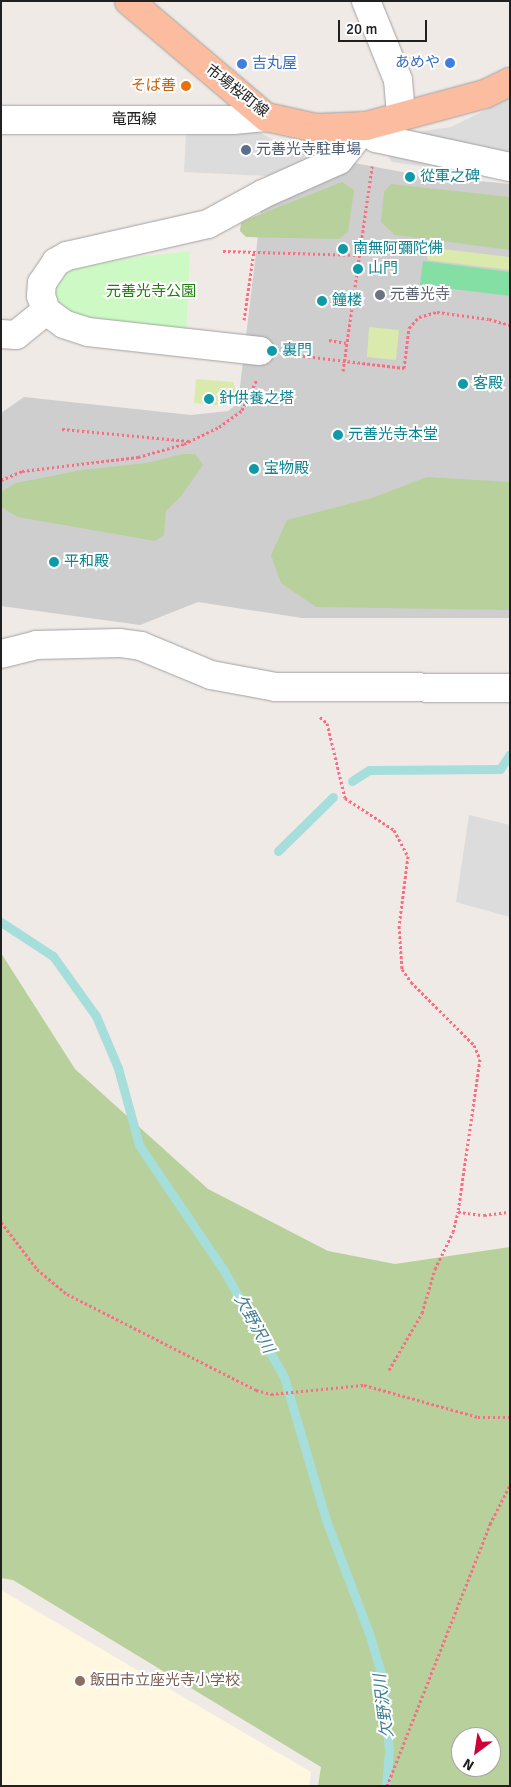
<!DOCTYPE html>
<html>
<head>
<meta charset="utf-8">
<style>
  body { margin:0 }
  #map { position:relative; width:511px; height:1787px; overflow:hidden; background:#f0eae6; font-family:Signika,"Noto Sans JP",sans-serif }
  div>[style] { position:absolute }
  .education>* { inset:0; background:#fff7e0 }
  .religious>* { inset:0; background:#cecece }
  .grass>* { inset:0; background:#daeaac }
  .forest>* { inset:0; background:#b8d09b }
  .park>* { inset:0; background:#cdfac4 }
  .pitch>* { inset:0; background:#84dfa5 }
  .parking>* { inset:0; background:#dcdcdc }
  .stream>* { height:9px; margin:-4.5px; padding:0 4.5px; transform-origin:4.5px; border-radius:4.5px; background:#a6dedc }
  .path>* { height:3px; margin-top:-1.5px; transform-origin:0; background:repeating-linear-gradient(90deg,#fa6d83 0 2.5px,transparent 0 5px) }
  .roads { filter:drop-shadow(0 0 1px #a1a1a1) drop-shadow(0 0 1px #a1a1a1) }
  .minor>* { height:28px; margin:-14px; padding:0 14px; transform-origin:14px; border-radius:14px; background:#fff }
  .major>* { height:28px; margin:-14px; padding:0 14px; transform-origin:14px; border-radius:14px; background:#fcbc9f }
  .dots>* { width:14px; height:14px; translate:-50% -50%; box-sizing:border-box; border:2px solid #fff; border-radius:50% }
  span { translate:-50% -50%; white-space:nowrap; text-align:center; line-height:1.15; -webkit-text-stroke:4px #fff; paint-order:stroke }
  .shop-label { font-size:15px; color:#366cbe }
  .right { translate:-100% -50%; text-align:right }
  .left { translate:0 -50%; text-align:left }
  .food-label { font-size:15px; color:#c56008 }
  .street-label { font-size:15px; color:#202020 }
  .service-label { font-size:15px; color:#4e5e75 }
  .culture-label { font-size:15px; color:#0d838f }
  .park-label { font-size:15px; color:#1f800b }
  .worship-label { font-size:15px; color:#5b616d }
  .education-label { font-size:15px; color:#785e54 }
  .water-label { font-size:16px; color:#3f7d90; font-style:italic }
  .frame { position:absolute; inset:0; border:2px solid #202020; pointer-events:none }
  .north { position:absolute; left:451px; top:1727px; width:50px; height:50px; box-sizing:border-box; background:#fff; border:1px solid #a6a6a6; border-radius:50%; rotate:211deg; font-size:14px; font-weight:700; line-height:20px; text-align:center; color:#202020 }
  .north::after { content:''; display:block; margin:auto; width:18px; height:22px; background:#cf0035; clip-path:polygon(50% 0,100% 100%,50% 72%,0 100%) }
  .scale { position:absolute; left:338px; top:20px; width:89px; height:22px; box-sizing:border-box; border:2px solid #202020; border-top:0; padding-left:6px; font-size:15px; line-height:18px; white-space:nowrap; color:#202020; -webkit-text-stroke:4px #fff; paint-order:stroke }
</style>
</head>
<body>
<div id="map">
  <div class="education">
    <div style="clip-path:polygon(1px 1590px,311px 1772px,309px 1786px,1px 1786px)"></div>
  </div>
  <div class="religious">
    <div style="clip-path:polygon(339px 160px,418px 175px,510px 184px,510px 618px,302px 618px,198px 602px,140px 625px,1px 606px,1px 413px,24px 397px,191px 415px,228px 411px,238px 403px,263px 194px)"></div>
  </div>
  <div class="grass">
    <div style="clip-path:polygon(434px 248px,510px 257px,510px 270px,428px 260px,426px 254px)"></div>
    <div style="clip-path:polygon(369px 327px,399px 330px,396px 360px,367px 357px)"></div>
    <div style="clip-path:polygon(196px 379px,233px 382px,236px 391px,233px 401px,224px 406px,194px 403px)"></div>
  </div>
  <div class="forest">
    <div style="clip-path:polygon(342px 182px,354px 190px,348px 232px,339px 239px,246px 237px,240px 231px,241px 223px,251px 218px)"></div>
    <div style="clip-path:polygon(391px 184px,510px 197px,510px 250px,395px 235px,381px 222px,384px 192px)"></div>
    <div style="clip-path:polygon(183px 454px,195px 454px,203px 465px,182px 495px,166px 511px,164px 535px,155px 541px,18px 517px,1px 507px,1px 492px,16px 483px,82px 470px,147px 463px)"></div>
    <div style="clip-path:polygon(427px 477px,510px 482px,510px 610px,316px 607px,281px 583px,271px 555px,287px 520px,372px 498px)"></div>
    <div style="clip-path:polygon(evenodd,1px 953px,75px 1069px,208px 1189px,328px 1251px,395px 1264px,510px 1247px,510px 1786px,318px 1786px,321px 1767px,13px 1580px,1px 1578px,1px 953px,461px 1737px,491px 1737px,491px 1767px,461px 1767px,461px 1737px)"></div>
  </div>
  <div class="park">
    <div style="clip-path:polygon(190px 251px,186px 334px,72px 319px,53px 309px,53px 277px,69px 265px)"></div>
  </div>
  <div class="pitch">
    <div style="clip-path:polygon(423px 261px,510px 272px,510px 296px,420px 285px)"></div>
  </div>
  <div class="parking">
    <div style="clip-path:polygon(510px 98px,510px 157px,490px 176px,392px 162px,376px 138px,451px 127px)"></div>
    <div style="clip-path:polygon(252px 128px,284px 146px,329px 154px,268px 176px,184px 172px,186px 132px)"></div>
    <div style="clip-path:polygon(469px 815px,510px 825px,510px 917px,456px 902px)"></div>
  </div>
  <div class="stream">
    <div style="left:352px;top:781px;width:20px;rotate:-33deg"></div>
    <div style="left:369px;top:770px;width:131px;rotate:-0.4deg"></div>
    <div style="left:500px;top:769px;width:18px;rotate:-56deg"></div>
    <div style="left:278px;top:851px;width:77px;rotate:-44.5deg"></div>
    <div style="left:1px;top:922px;width:62px;rotate:33.2deg"></div>
    <div style="left:53px;top:956px;width:74px;rotate:54.4deg"></div>
    <div style="left:96px;top:1016px;width:56px;rotate:67.1deg"></div>
    <div style="left:118px;top:1068px;width:80px;rotate:74.7deg"></div>
    <div style="left:139px;top:1145px;width:150px;rotate:55.9deg"></div>
    <div style="left:223px;top:1269px;width:124px;rotate:60.5deg"></div>
    <div style="left:284px;top:1377px;width:149px;rotate:73.6deg"></div>
    <div style="left:326px;top:1520px;width:121px;rotate:69.2deg"></div>
    <div style="left:369px;top:1633px;width:45px;rotate:73.2deg"></div>
    <div style="left:382px;top:1676px;width:75px;rotate:84.7deg"></div>
    <div style="left:389px;top:1751px;width:35px;rotate:95deg"></div>
  </div>
  <div class="path">
    <div style="left:223px;top:251px;width:136px;rotate:1.7deg"></div>
    <div style="left:244px;top:320px;width:70px;rotate:-81.8deg"></div>
    <div style="left:329px;top:340px;width:17px;rotate:10deg"></div>
    <div style="left:288px;top:354px;width:117px;rotate:6.9deg"></div>
    <div style="left:404px;top:368px;width:40px;rotate:-82.9deg"></div>
    <div style="left:409px;top:328px;width:15px;rotate:-48deg"></div>
    <div style="left:419px;top:317px;width:19px;rotate:-16deg"></div>
    <div style="left:437px;top:312px;width:52px;rotate:7.7deg"></div>
    <div style="left:489px;top:319px;width:22px;rotate:16deg"></div>
    <div style="left:343px;top:371px;width:207px;rotate:-81.9deg"></div>
    <div style="left:62px;top:429px;width:128px;rotate:5.4deg"></div>
    <div style="left:1px;top:480px;width:23px;rotate:-23deg"></div>
    <div style="left:22px;top:471px;width:117px;rotate:-6.9deg"></div>
    <div style="left:138px;top:457px;width:48px;rotate:-15.8deg"></div>
    <div style="left:184px;top:444px;width:39px;rotate:-26deg"></div>
    <div style="left:219px;top:427px;width:29px;rotate:-36deg"></div>
    <div style="left:242px;top:410px;width:34px;rotate:-64deg"></div>
    <div style="left:320px;top:717px;width:9px;rotate:41deg"></div>
    <div style="left:327px;top:723px;width:77px;rotate:76.5deg"></div>
    <div style="left:345px;top:798px;width:59px;rotate:33.1deg"></div>
    <div style="left:394px;top:830px;width:30px;rotate:62deg"></div>
    <div style="left:408px;top:856px;width:71px;rotate:97.3deg"></div>
    <div style="left:399px;top:926px;width:43px;rotate:86deg"></div>
    <div style="left:402px;top:969px;width:16px;rotate:55deg"></div>
    <div style="left:411px;top:982px;width:89px;rotate:45deg"></div>
    <div style="left:474px;top:1045px;width:15px;rotate:67deg"></div>
    <div style="left:480px;top:1059px;width:155px;rotate:98.2deg"></div>
    <div style="left:458px;top:1212px;width:26px;rotate:7deg"></div>
    <div style="left:484px;top:1215px;width:26px;rotate:-7deg"></div>
    <div style="left:1px;top:1222px;width:59px;rotate:52.5deg"></div>
    <div style="left:37px;top:1269px;width:39px;rotate:40deg"></div>
    <div style="left:67px;top:1294px;width:212px;rotate:26.9deg"></div>
    <div style="left:256px;top:1390px;width:16px;rotate:15deg"></div>
    <div style="left:271px;top:1394px;width:93px;rotate:-5.5deg"></div>
    <div style="left:364px;top:1385px;width:118px;rotate:15.7deg"></div>
    <div style="left:478px;top:1417px;width:32px"></div>
    <div style="left:389px;top:1370px;width:66px;rotate:-59.9deg"></div>
    <div style="left:422px;top:1313px;width:46px;rotate:-73.5deg"></div>
    <div style="left:435px;top:1269px;width:41px;rotate:-64.1deg"></div>
    <div style="left:453px;top:1232px;width:21px;rotate:-76deg"></div>
    <div style="left:387px;top:1786px;width:282px;rotate:-68.5deg"></div>
    <div style="left:490px;top:1524px;width:44px;rotate:-62.9deg"></div>
  </div>
  <div class="roads">
    <div class="minor">
      <div style="left:366px;top:1px;width:85px;rotate:67.9deg"></div>
      <div style="left:398px;top:80px;width:36px;rotate:85deg"></div>
      <div style="left:1px;top:120px;width:232px"></div>
      <div style="left:233px;top:120px;width:33px;rotate:-5deg"></div>
      <div style="left:1px;top:334px;width:15px;rotate:4deg"></div>
      <div style="left:16px;top:335px;width:38px;rotate:-39deg"></div>
      <div style="left:260px;top:351px;width:173px;rotate:-173.7deg"></div>
      <div style="left:88px;top:332px;width:25px;rotate:-162deg"></div>
      <div style="left:64px;top:324px;width:22px;rotate:-144deg"></div>
      <div style="left:46px;top:311px;width:16px;rotate:-108deg"></div>
      <div style="left:41px;top:296px;width:13px;rotate:-86deg"></div>
      <div style="left:42px;top:283px;width:25px;rotate:-56deg"></div>
      <div style="left:56px;top:262px;width:13px;rotate:-29deg"></div>
      <div style="left:67px;top:256px;width:145px;rotate:-12.8deg"></div>
      <div style="left:208px;top:224px;width:63px;rotate:-28.6deg"></div>
      <div style="left:263px;top:194px;width:83px;rotate:-24.1deg"></div>
      <div style="left:339px;top:160px;width:43px;rotate:-51.5deg"></div>
      <div style="left:366px;top:126px;width:16px;rotate:50deg"></div>
      <div style="left:376px;top:138px;width:137px;rotate:12.2deg"></div>
      <div style="left:1px;top:654px;width:36px;rotate:-14deg"></div>
      <div style="left:36px;top:645px;width:84px;rotate:-1.4deg"></div>
      <div style="left:120px;top:643px;width:21px;rotate:8deg"></div>
      <div style="left:141px;top:646px;width:76px;rotate:22.5deg"></div>
      <div style="left:211px;top:675px;width:66px;rotate:10.5deg"></div>
      <div style="left:276px;top:687px;width:234px;rotate:0.2deg"></div>
    </div>
    <div class="major">
      <div style="left:129px;top:1px;width:180px;rotate:40.3deg"></div>
      <div style="left:266px;top:117px;width:51px;rotate:12.4deg"></div>
      <div style="left:316px;top:128px;width:50px;rotate:-2.3deg"></div>
      <div style="left:366px;top:126px;width:123px;rotate:-15.1deg"></div>
      <div style="left:485px;top:94px;width:28px;rotate:-26deg"></div>
    </div>
  </div>
  <div class="dots">
    <div style="left:450px;top:63px;background:#3f7fe0"></div>
    <div style="left:242px;top:64px;background:#3f7fe0"></div>
    <div style="left:186px;top:86px;background:#e8710a"></div>
    <div style="left:246px;top:150px;background:#5c6f8a"></div>
    <div style="left:410px;top:177px;background:#0f9aa8"></div>
    <div style="left:343px;top:249px;background:#0f9aa8"></div>
    <div style="left:358px;top:269px;background:#0f9aa8"></div>
    <div style="left:380px;top:295px;background:#6b7280"></div>
    <div style="left:322px;top:301px;background:#0f9aa8"></div>
    <div style="left:272px;top:351px;background:#0f9aa8"></div>
    <div style="left:463px;top:384px;background:#0f9aa8"></div>
    <div style="left:209px;top:399px;background:#0f9aa8"></div>
    <div style="left:338px;top:435px;background:#0f9aa8"></div>
    <div style="left:254px;top:469px;background:#0f9aa8"></div>
    <div style="left:54px;top:562px;background:#0f9aa8"></div>
    <div style="left:80px;top:1681px;background:#8d6e63"></div>
  </div>
  <div class="shop-label">
    <span class="right" style="left:440px;top:63px">あめや</span>
    <span class="left" style="left:252px;top:64px">吉丸屋</span>
  </div>
  <div class="food-label">
    <span class="right" style="left:176px;top:86px">そば善</span>
  </div>
  <div class="street-label">
    <span style="left:237px;top:91px;rotate:38deg">市場桜町線</span>
    <span style="left:134px;top:120px">竜西線</span>
  </div>
  <div class="service-label">
    <span class="left" style="left:256px;top:150px">元善光寺駐車場</span>
  </div>
  <div class="culture-label">
    <span class="left" style="left:420px;top:177px">從軍之碑</span>
    <span class="left" style="left:353px;top:249px">南無阿彌陀佛</span>
    <span class="left" style="left:368px;top:269px">山門</span>
    <span class="left" style="left:332px;top:301px">鐘楼</span>
    <span class="left" style="left:282px;top:351px">裏門</span>
    <span class="left" style="left:473px;top:384px">客殿</span>
    <span class="left" style="left:219px;top:399px">針供養之塔</span>
    <span class="left" style="left:348px;top:435px">元善光寺本堂</span>
    <span class="left" style="left:264px;top:469px">宝物殿</span>
    <span class="left" style="left:64px;top:562px">平和殿</span>
  </div>
  <div class="park-label">
    <span style="left:151px;top:292px">元善光寺公園</span>
  </div>
  <div class="worship-label">
    <span class="left" style="left:390px;top:295px">元善光寺</span>
  </div>
  <div class="education-label">
    <span class="left" style="left:90px;top:1681px">飯田市立座光寺小学校</span>
  </div>
  <div class="water-label">
    <span style="left:254px;top:1324px;rotate:61deg">欠野沢川</span>
    <span style="left:384px;top:1706px;rotate:-97deg">欠野沢川</span>
  </div>
  <div class="frame"></div>
  <div class="north">N</div>
  <div class="scale">20 m</div>
</div>
</body>
</html>
